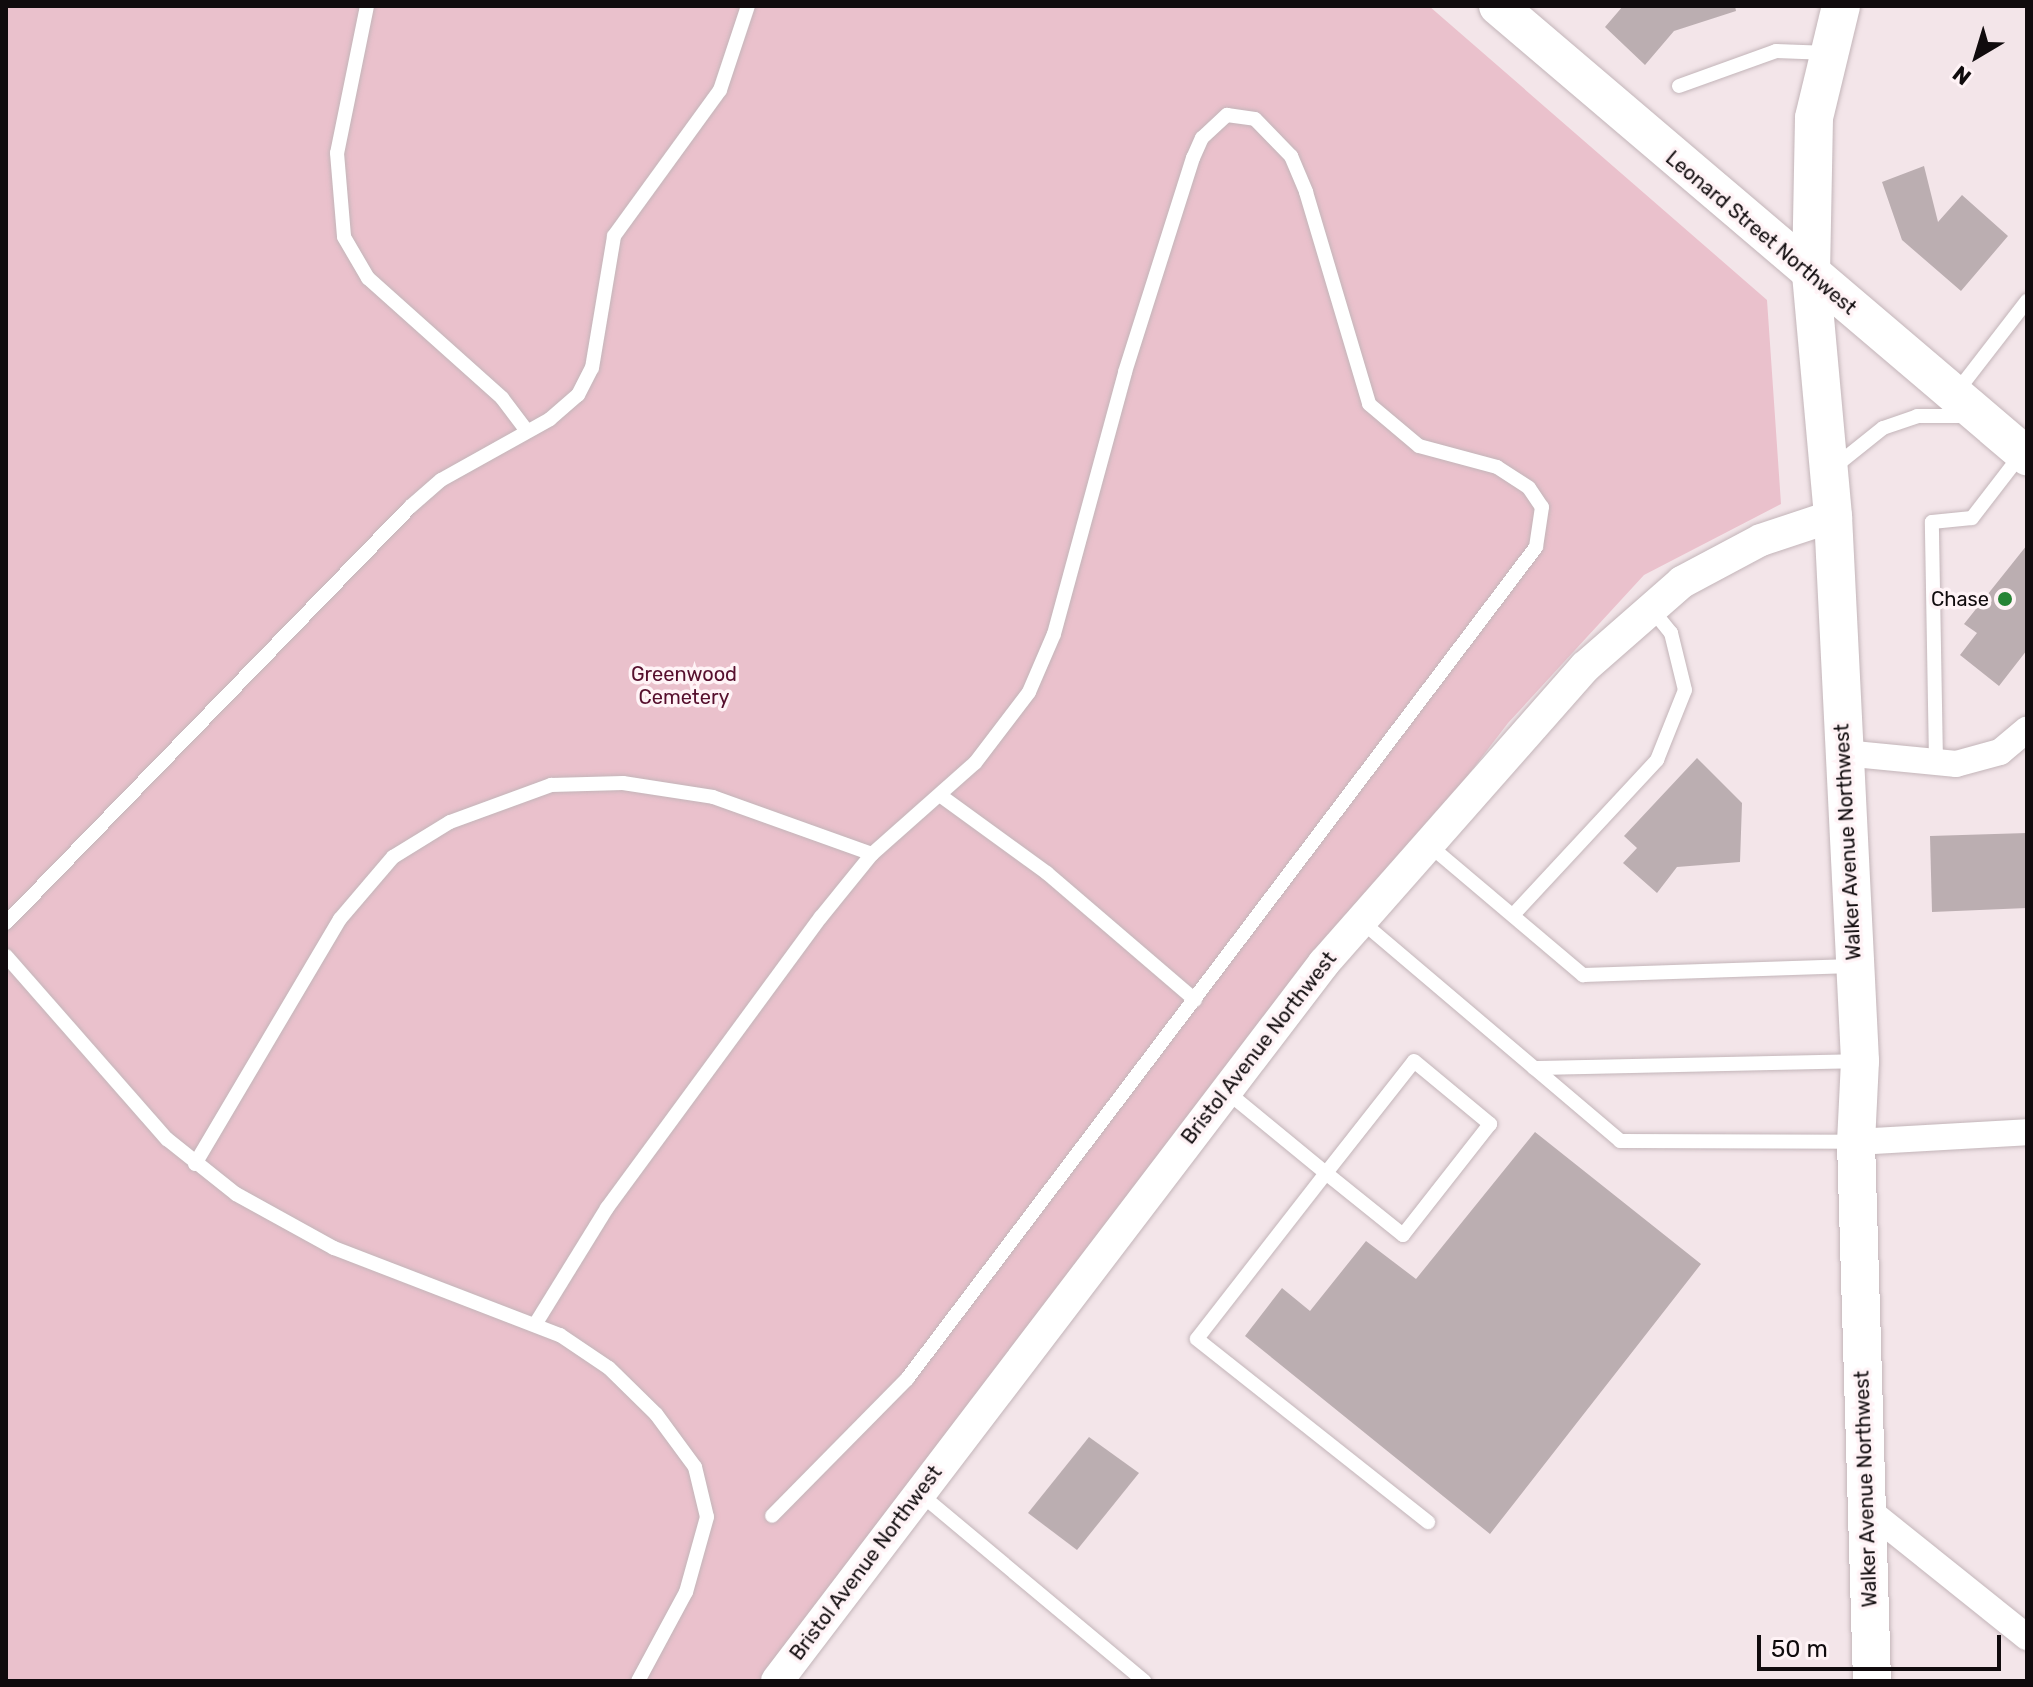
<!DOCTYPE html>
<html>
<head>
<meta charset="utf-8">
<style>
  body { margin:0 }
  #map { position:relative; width:2033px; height:1687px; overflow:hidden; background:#f3e5e9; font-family:Rubik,sans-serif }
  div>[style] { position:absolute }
  .green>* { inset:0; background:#eac1cc }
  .building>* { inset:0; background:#bbaeb1 }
  .roads { filter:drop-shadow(0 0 2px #c3b5b9) drop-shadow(0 0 2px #c3b5b9) }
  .service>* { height:14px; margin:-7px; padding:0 7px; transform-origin:7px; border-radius:7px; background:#fff }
  .minor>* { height:26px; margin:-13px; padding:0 13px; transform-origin:13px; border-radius:13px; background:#fff }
  .tertiary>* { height:32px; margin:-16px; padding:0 16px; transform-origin:16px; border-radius:16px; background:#fff }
  .secondary>* { height:38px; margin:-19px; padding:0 19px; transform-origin:19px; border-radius:19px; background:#fff }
  .dots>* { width:22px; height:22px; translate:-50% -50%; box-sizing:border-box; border:4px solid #fff3f6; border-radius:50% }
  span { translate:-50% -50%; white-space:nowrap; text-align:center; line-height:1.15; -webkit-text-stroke:7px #fff3f6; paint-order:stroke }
  .street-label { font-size:20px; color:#100b0d }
  .poi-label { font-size:20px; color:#100b0d }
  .right { translate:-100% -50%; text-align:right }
  .park-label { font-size:20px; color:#560f2d }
  .frame { position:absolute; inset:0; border:8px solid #100b0d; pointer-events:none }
  .north { position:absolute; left:1937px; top:16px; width:80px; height:80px; -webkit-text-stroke:6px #fff3f6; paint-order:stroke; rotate:218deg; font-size:22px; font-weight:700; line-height:32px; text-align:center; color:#100b0d }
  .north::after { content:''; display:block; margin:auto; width:28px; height:36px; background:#100b0d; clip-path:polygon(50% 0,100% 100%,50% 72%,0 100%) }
  .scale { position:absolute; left:1757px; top:1635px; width:244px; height:36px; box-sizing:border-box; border:4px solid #100b0d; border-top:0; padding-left:10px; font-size:24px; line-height:28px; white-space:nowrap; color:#100b0d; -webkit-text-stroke:6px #fff3f6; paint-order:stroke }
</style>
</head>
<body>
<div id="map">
  <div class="green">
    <div style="clip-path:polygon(6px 6px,1429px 6px,1767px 300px,1781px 504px,1644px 575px,1508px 723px,774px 1681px,6px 1681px)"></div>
  </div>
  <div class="building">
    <div style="clip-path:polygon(1623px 6px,1735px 6px,1736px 11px,1674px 31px,1645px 65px,1605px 27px)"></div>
    <div style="clip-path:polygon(1924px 166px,1938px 222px,1962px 195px,2008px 236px,1961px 291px,1902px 240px,1882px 182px)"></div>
    <div style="clip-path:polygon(2027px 545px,2027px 650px,1999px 686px,1960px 655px,1977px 633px,1964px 624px)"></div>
    <div style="clip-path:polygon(1697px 758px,1742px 803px,1740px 862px,1677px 867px,1657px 893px,1623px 863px,1637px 848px,1624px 836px)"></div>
    <div style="clip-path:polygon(2027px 833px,2027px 908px,1932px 912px,1930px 836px)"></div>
    <div style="clip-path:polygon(1535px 1132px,1701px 1264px,1490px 1534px,1245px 1336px,1282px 1288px,1310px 1311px,1366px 1241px,1416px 1279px)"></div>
    <div style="clip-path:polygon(1089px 1437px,1139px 1473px,1077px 1550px,1028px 1513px)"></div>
  </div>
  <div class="roads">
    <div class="service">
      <div style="left:367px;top:6px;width:150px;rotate:101.5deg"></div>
      <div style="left:337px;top:153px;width:84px;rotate:85.2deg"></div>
      <div style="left:344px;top:237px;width:48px;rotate:59.7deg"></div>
      <div style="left:368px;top:278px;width:180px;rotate:41.8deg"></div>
      <div style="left:502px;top:398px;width:41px;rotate:52.9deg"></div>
      <div style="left:1679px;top:86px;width:103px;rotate:-19.8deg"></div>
      <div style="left:1776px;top:51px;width:53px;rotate:2.2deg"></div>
      <div style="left:1955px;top:394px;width:118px;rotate:-52.3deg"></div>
      <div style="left:1833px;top:468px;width:64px;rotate:-38.7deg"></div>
      <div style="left:1883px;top:428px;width:36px;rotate:-19deg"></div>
      <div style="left:1917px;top:416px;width:51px"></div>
      <div style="left:1936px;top:762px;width:240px;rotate:-91deg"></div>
      <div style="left:1932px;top:522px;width:40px;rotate:-5.7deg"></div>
      <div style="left:1972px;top:518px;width:82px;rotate:-52.4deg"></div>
      <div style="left:941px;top:796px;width:131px;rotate:36deg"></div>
      <div style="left:1047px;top:873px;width:195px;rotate:40.6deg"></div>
      <div style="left:1429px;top:845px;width:202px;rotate:40.2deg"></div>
      <div style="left:1583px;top:975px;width:270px;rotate:-1.9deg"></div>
      <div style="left:1513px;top:915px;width:212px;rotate:-47.1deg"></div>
      <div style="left:1657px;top:760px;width:75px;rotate:-68.2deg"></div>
      <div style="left:1685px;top:690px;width:59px;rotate:-103.8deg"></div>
      <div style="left:1671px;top:633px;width:33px;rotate:-129deg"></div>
      <div style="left:1361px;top:921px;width:340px;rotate:40.3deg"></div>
      <div style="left:1620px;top:1141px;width:236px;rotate:0.2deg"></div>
      <div style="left:6px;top:923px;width:580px;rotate:-45.84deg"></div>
      <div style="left:410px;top:507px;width:41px;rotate:-41.1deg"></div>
      <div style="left:441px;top:480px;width:125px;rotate:-29.2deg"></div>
      <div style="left:550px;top:419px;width:37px;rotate:-41deg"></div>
      <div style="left:578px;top:395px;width:30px;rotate:-63deg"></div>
      <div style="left:592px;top:368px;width:134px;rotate:-80.5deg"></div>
      <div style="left:614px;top:236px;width:180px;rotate:-54deg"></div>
      <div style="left:720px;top:90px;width:89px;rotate:-71.6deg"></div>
      <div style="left:6px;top:956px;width:244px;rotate:48.7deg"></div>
      <div style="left:167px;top:1139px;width:88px;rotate:38.6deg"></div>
      <div style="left:236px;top:1194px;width:112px;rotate:28.9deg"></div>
      <div style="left:334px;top:1248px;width:242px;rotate:21.1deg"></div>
      <div style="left:560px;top:1335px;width:59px;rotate:34deg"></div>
      <div style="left:609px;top:1368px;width:66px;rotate:44.4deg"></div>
      <div style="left:656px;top:1414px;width:66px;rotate:53.7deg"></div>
      <div style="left:695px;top:1467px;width:51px;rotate:76.5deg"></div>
      <div style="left:707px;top:1517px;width:78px;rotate:105.6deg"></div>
      <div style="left:686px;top:1592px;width:101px;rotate:118.3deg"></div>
      <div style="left:1414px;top:1061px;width:99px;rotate:39.7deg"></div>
      <div style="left:1490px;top:1124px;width:141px;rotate:128.1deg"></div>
      <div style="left:1403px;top:1235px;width:99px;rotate:-141.2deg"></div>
      <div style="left:1326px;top:1173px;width:142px;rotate:-51.8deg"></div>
      <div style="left:1534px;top:1068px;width:325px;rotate:-1.2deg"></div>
      <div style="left:1226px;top:1091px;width:129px;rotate:39.4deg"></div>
      <div style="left:1326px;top:1173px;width:210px;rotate:127.9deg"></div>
      <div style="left:1197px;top:1339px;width:295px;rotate:38.4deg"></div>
      <div style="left:195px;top:1164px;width:285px;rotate:-59.4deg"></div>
      <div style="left:340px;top:919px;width:82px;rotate:-49.5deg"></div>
      <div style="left:393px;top:857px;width:67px;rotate:-31.6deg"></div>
      <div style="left:450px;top:822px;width:108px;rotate:-20.1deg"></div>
      <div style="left:551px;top:785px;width:72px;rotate:-1.6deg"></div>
      <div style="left:623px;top:783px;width:91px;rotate:8.8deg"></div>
      <div style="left:713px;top:797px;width:169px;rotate:19.7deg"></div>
      <div style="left:536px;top:1323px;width:135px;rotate:-58.3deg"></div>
      <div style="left:607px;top:1208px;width:361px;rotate:-53.7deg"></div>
      <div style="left:821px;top:917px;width:81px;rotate:-51deg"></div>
      <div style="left:872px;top:854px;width:137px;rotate:-41.5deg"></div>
      <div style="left:975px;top:763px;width:89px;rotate:-52.7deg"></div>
      <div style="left:1029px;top:692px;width:63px;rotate:-66.7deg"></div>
      <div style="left:1054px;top:634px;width:271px;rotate:-74.8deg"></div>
      <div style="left:1125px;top:372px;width:225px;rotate:-72.4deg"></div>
      <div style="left:1193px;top:158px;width:22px;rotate:-66deg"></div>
      <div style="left:1202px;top:138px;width:34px;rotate:-43deg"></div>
      <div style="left:1227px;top:115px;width:28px;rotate:8deg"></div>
      <div style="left:1255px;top:119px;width:52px;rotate:45.8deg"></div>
      <div style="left:1291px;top:156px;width:39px;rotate:67deg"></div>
      <div style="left:1306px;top:192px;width:221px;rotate:73.4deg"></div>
      <div style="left:1369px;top:404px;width:65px;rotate:40deg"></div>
      <div style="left:1419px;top:446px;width:81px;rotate:15.1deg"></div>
      <div style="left:1497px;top:467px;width:38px;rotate:33deg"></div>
      <div style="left:1529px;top:488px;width:23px;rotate:56deg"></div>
      <div style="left:1542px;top:507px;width:40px;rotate:98.5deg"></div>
      <div style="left:1536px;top:547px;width:1043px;rotate:127.09deg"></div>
      <div style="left:907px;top:1379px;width:192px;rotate:134.6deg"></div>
      <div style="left:918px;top:1492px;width:295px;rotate:39.9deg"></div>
    </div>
    <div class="minor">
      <div style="left:1844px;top:753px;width:113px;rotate:5.6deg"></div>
      <div style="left:1956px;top:764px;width:46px;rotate:-15.3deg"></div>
      <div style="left:2000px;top:752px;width:35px;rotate:-40deg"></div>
      <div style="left:1856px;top:1142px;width:171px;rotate:-3.3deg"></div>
      <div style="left:1867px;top:1509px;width:205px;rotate:38.7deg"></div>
    </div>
    <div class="tertiary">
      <div style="left:777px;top:1681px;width:903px;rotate:-52.7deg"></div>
      <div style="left:1324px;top:963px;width:395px;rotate:-48.6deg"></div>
      <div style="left:1585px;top:667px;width:129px;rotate:-41.2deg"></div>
      <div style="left:1682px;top:582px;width:89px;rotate:-28deg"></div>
      <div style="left:1761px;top:540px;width:76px;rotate:-18.4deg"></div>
    </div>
    <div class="secondary">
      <div style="left:1498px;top:6px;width:695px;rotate:40.39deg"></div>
      <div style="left:1841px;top:6px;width:115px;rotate:103.6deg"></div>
      <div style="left:1814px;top:118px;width:156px;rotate:91.1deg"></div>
      <div style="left:1811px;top:274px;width:243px;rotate:84.8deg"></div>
      <div style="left:1833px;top:516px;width:546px;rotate:87.16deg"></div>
      <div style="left:1860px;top:1061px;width:81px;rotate:92.8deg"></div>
      <div style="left:1856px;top:1142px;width:539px;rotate:88.3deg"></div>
    </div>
  </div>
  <div class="dots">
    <div style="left:2005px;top:599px;background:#278435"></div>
  </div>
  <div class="street-label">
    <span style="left:1761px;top:233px;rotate:40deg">Leonard Street Northwest</span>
    <span style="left:1848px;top:842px;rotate:-93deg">Walker Avenue Northwest</span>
    <span style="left:1259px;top:1048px;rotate:-52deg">Bristol Avenue Northwest</span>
    <span style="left:1866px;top:1489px;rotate:-92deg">Walker Avenue Northwest</span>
    <span style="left:866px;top:1563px;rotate:-53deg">Bristol Avenue Northwest</span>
  </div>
  <div class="poi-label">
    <span class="right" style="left:1989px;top:599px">Chase</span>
  </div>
  <div class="park-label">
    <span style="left:684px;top:686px">Greenwood<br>Cemetery</span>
  </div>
  <div class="frame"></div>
  <div class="north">N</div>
  <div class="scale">50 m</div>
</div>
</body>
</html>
